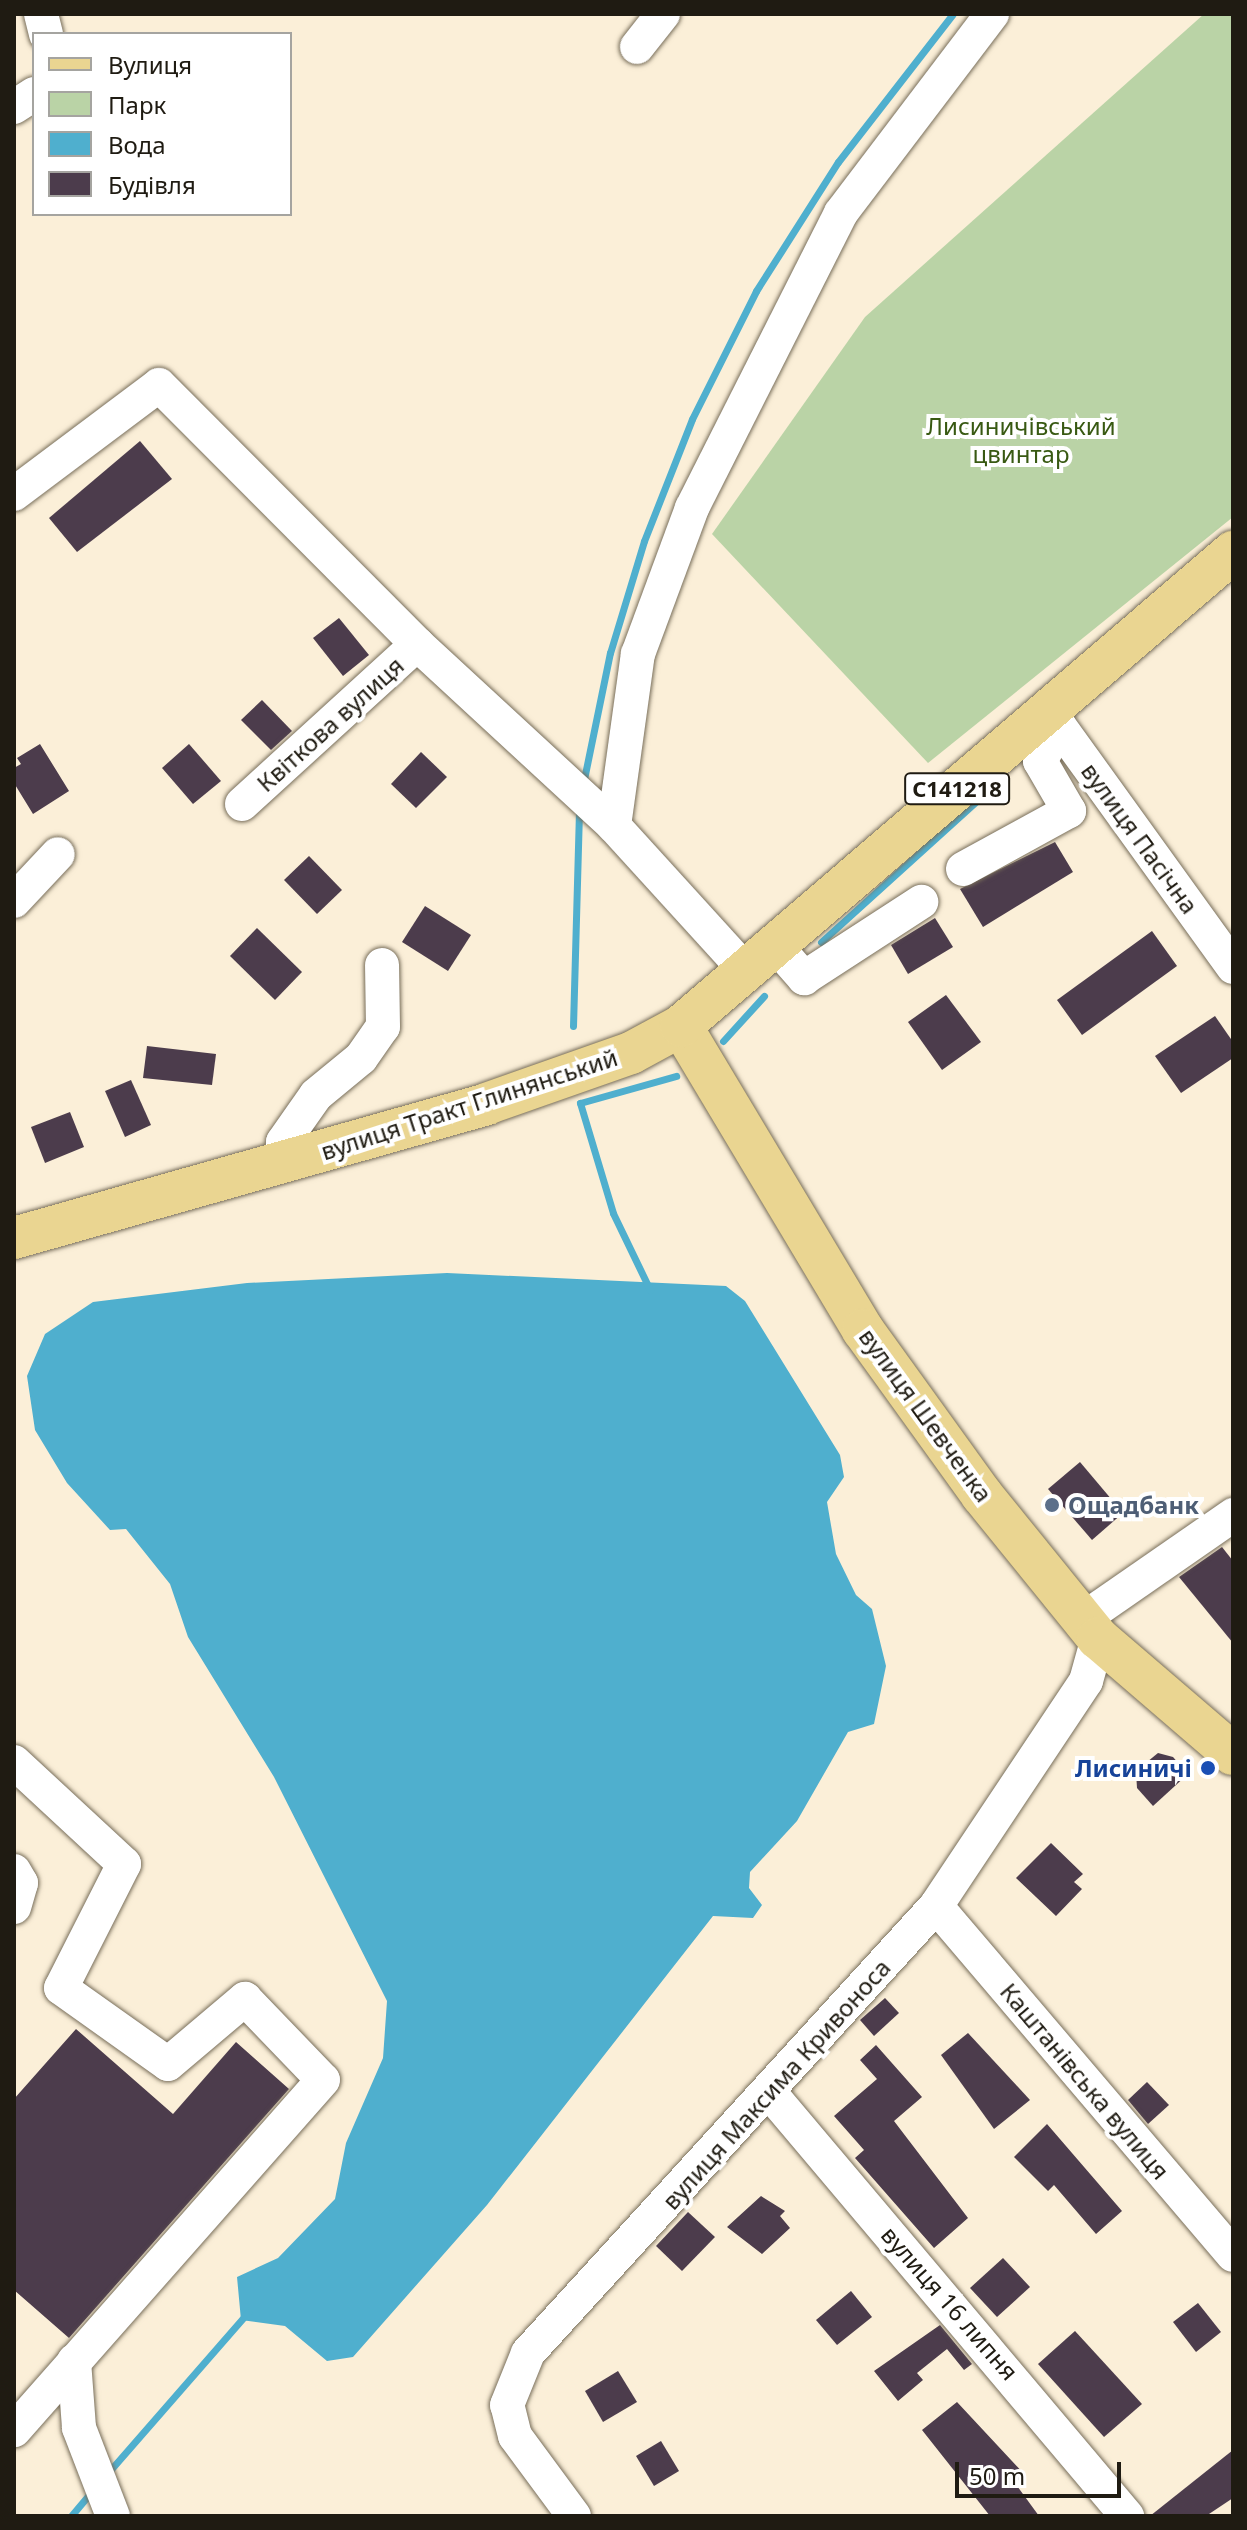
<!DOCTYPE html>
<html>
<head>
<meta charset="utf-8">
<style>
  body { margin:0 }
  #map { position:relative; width:1247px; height:2530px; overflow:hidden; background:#fbefd8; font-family:"Noto Sans",sans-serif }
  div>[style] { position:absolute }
  .green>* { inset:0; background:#bad3a6 }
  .water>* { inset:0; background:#4fafce }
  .stream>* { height:7px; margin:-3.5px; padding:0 3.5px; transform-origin:3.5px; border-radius:3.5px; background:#4fafce }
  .building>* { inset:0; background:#4c3c4c }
  .roads { filter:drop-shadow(0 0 2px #786e5a) drop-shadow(0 0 2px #786e5a) }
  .minor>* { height:34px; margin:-17px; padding:0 17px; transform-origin:17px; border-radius:17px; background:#fff }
  .major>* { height:42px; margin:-21px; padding:0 21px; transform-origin:21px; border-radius:21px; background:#ead591 }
  .dots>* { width:22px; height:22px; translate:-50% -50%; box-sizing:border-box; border:4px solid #fff; border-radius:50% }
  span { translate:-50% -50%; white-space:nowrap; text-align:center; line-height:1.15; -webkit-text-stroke:8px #fff; paint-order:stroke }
  .shield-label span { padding:2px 6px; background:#fff; border:2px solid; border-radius:6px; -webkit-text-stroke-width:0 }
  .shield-label { font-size:22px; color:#1f1b12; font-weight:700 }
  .park-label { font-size:24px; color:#385912 }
  .street-label { font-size:24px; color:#1f1b12 }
  .service-label { font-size:24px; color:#4e5e75; font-weight:700 }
  .left { translate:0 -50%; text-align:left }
  .transit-label { font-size:24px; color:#164399; font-weight:700 }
  .right { translate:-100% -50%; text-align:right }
  .frame { position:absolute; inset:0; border:16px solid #1f1b12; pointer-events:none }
  .legend { position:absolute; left:32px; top:32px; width:260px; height:184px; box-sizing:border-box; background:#fff; border:2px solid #a5a4a0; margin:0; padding:10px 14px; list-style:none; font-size:24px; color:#1f1b12 }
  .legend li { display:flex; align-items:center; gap:16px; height:40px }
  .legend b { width:40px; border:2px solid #a5a4a0 }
  .scale { position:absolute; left:955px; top:2462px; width:166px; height:36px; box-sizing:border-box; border:4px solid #1f1b12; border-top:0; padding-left:10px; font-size:24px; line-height:28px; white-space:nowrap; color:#1f1b12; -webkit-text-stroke:6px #fff; paint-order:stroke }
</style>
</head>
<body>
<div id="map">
  <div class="green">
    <div style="clip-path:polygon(1204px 14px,1233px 14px,1233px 517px,928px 763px,712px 534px,865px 317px)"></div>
  </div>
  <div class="water">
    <div style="clip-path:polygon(447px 1273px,726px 1286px,745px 1301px,840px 1455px,844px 1477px,827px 1502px,836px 1554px,856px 1595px,872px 1609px,886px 1666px,874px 1724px,848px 1732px,797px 1821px,750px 1872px,749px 1888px,762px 1905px,753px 1918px,713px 1916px,487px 2205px,353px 2357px,327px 2361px,285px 2326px,241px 2320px,237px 2277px,278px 2258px,335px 2199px,346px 2143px,383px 2058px,387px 2001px,274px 1777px,188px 1637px,170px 1584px,126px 1529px,110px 1530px,67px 1483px,35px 1430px,27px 1376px,45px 1334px,93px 1302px,247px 1283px)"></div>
  </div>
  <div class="stream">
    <div style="left:583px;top:784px;width:134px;rotate:-78.4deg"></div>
    <div style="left:610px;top:653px;width:117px;rotate:-73.1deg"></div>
    <div style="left:644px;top:541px;width:131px;rotate:-68.5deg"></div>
    <div style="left:692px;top:419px;width:143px;rotate:-63.4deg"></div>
    <div style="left:756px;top:291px;width:153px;rotate:-57.6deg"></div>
    <div style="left:838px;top:162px;width:187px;rotate:-52.2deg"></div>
    <div style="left:821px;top:942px;width:247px;rotate:-42.2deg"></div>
    <div style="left:573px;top:1026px;width:218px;rotate:-88.4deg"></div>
    <div style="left:723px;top:1041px;width:61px;rotate:-47.7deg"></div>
    <div style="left:650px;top:1290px;width:85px;rotate:-115.7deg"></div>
    <div style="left:613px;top:1213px;width:115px;rotate:-106.7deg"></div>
    <div style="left:580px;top:1103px;width:100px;rotate:-15.7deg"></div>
    <div style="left:106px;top:2475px;width:216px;rotate:-48.9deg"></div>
    <div style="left:71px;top:2516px;width:34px;rotate:-50deg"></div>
  </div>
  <div class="building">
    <div style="clip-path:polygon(140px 441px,172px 479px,77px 552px,49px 518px)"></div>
    <div style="clip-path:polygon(339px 618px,369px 655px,343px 676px,313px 638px)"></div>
    <div style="clip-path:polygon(262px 700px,292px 731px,271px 750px,241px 720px)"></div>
    <div style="clip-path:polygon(40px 744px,69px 791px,33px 814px,14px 783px,14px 768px,21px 764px,17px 758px)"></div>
    <div style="clip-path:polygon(189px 744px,221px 781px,193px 804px,162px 768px)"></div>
    <div style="clip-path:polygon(421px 752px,447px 777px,416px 808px,391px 784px)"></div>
    <div style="clip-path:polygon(1055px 842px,1073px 872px,983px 927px,960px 889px)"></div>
    <div style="clip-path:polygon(309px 856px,342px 890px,317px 914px,284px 880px)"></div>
    <div style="clip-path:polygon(425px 906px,471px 935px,448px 971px,402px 942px)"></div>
    <div style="clip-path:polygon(935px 918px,953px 947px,908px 974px,891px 945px)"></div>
    <div style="clip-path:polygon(257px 928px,302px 972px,275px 1000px,230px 956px)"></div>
    <div style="clip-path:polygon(1152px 931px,1177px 966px,1082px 1035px,1057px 1000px)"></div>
    <div style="clip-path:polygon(946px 995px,981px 1042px,942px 1070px,908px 1022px)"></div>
    <div style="clip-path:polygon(1215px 1016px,1233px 1042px,1233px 1058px,1181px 1093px,1155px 1056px)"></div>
    <div style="clip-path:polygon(147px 1046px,216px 1054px,212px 1085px,143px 1078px)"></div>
    <div style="clip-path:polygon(131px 1080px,151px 1125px,125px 1137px,105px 1091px)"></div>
    <div style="clip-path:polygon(70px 1112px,84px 1147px,45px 1163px,31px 1127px)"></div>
    <div style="clip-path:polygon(1080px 1462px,1123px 1513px,1092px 1540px,1048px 1489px)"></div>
    <div style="clip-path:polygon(1222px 1547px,1233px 1561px,1233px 1643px,1179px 1577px)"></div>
    <div style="clip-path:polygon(1158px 1753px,1173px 1757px,1188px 1774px,1153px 1806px,1137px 1788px,1136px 1771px)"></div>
    <div style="clip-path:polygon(1051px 1843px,1083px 1874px,1074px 1882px,1082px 1889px,1056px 1916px,1016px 1878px)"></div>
    <div style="clip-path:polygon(885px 1998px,899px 2013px,874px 2036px,860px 2020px)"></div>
    <div style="clip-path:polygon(76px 2029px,173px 2114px,236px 2042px,289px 2089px,69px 2338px,14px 2290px,14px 2099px)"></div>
    <div style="clip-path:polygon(968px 2033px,1030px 2100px,994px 2129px,941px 2055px)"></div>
    <div style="clip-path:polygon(876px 2045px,922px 2097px,894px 2121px,968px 2218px,934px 2248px,855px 2158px,864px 2150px,834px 2116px,877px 2079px,860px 2060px)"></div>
    <div style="clip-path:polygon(1147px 2082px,1169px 2105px,1148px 2124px,1128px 2100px)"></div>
    <div style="clip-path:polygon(1047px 2124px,1122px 2211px,1096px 2234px,1054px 2185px,1048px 2191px,1014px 2157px)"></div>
    <div style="clip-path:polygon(761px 2196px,785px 2211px,780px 2216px,790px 2228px,762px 2254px,727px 2227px)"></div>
    <div style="clip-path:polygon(688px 2212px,715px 2237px,682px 2271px,656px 2246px)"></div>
    <div style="clip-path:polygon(1003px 2258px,1030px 2287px,997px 2317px,970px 2288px)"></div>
    <div style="clip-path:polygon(851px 2291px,872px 2317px,837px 2345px,816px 2320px)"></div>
    <div style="clip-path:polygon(1198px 2303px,1221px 2332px,1196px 2352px,1173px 2322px)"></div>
    <div style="clip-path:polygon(940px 2325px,972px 2364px,964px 2370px,947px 2349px,917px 2373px,923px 2380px,898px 2401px,874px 2371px)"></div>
    <div style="clip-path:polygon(1075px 2331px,1142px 2404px,1104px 2437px,1038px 2364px)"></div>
    <div style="clip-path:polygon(618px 2371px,637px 2402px,603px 2422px,585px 2391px)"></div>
    <div style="clip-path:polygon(957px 2402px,1025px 2475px,1015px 2483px,1039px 2516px,990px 2516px,922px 2430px)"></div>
    <div style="clip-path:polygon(661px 2441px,679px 2471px,654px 2486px,636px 2456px)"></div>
    <div style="clip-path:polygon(1233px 2450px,1233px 2498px,1206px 2516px,1150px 2516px)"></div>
  </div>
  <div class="roads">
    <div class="minor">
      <div style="left:41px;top:14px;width:21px;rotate:76deg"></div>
      <div style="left:637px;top:47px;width:42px;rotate:-51.8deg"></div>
      <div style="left:14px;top:107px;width:24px;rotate:-33deg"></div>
      <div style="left:14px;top:494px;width:181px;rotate:-36.9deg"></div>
      <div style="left:159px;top:385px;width:366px;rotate:45.1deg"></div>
      <div style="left:417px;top:644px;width:268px;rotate:42.7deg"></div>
      <div style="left:1043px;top:714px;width:21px;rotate:37deg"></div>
      <div style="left:1060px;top:727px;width:296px;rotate:54.2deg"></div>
      <div style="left:242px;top:804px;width:237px;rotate:-42.4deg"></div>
      <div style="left:963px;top:869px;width:121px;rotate:-28.7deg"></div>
      <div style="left:1069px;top:811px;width:58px;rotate:-120.1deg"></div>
      <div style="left:1040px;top:761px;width:39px;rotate:-60deg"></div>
      <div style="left:14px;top:901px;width:64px;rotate:-46.9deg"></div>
      <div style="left:776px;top:946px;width:43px;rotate:48.8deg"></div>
      <div style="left:804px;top:978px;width:140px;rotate:-33deg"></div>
      <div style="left:746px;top:971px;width:196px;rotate:-132.3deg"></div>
      <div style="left:614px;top:826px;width:174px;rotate:-82.1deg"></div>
      <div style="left:638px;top:654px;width:156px;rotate:-69.7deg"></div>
      <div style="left:692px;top:508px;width:330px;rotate:-63.2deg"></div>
      <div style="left:841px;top:213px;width:250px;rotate:-52.8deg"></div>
      <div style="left:282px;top:1162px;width:20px;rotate:-87deg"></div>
      <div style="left:283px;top:1142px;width:57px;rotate:-54.9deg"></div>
      <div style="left:316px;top:1095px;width:58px;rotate:-39.4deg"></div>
      <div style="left:361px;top:1058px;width:38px;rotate:-55deg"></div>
      <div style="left:383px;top:1027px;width:62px;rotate:-90.9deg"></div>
      <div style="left:1083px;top:1619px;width:183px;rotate:-34.7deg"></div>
      <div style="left:14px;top:1762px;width:150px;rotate:42.8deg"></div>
      <div style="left:124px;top:1864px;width:139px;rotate:116.9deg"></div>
      <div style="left:61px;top:1988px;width:131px;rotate:35.4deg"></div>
      <div style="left:168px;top:2064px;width:101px;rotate:-40.2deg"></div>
      <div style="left:245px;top:1999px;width:112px;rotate:46.1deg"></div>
      <div style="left:323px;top:2080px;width:467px;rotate:131.4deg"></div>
      <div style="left:14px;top:1871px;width:14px;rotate:60deg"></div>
      <div style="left:21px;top:1883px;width:25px;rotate:106deg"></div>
      <div style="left:936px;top:1906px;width:458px;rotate:49.6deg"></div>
      <div style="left:770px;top:2093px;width:554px;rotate:49.84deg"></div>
      <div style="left:74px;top:2361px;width:67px;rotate:85.7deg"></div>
      <div style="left:79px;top:2428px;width:94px;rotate:68.9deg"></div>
      <div style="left:574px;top:2516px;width:99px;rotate:-126.4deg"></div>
      <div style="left:515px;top:2436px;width:32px;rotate:-104deg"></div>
      <div style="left:507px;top:2405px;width:56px;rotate:-68deg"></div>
      <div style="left:528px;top:2353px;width:605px;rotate:-47.61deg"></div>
      <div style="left:936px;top:1906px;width:270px;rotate:-56.3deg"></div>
      <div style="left:1086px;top:1681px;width:45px;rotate:-74.4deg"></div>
    </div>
    <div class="major">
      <div style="left:681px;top:1026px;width:354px;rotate:59.1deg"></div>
      <div style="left:863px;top:1330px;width:203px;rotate:54.2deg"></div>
      <div style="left:982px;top:1495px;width:184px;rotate:51deg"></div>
      <div style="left:1098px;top:1638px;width:178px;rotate:40.7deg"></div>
      <div style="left:14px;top:1238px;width:491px;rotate:-15.8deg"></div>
      <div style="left:486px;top:1104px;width:154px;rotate:-19.4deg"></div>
      <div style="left:631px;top:1053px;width:57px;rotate:-28.4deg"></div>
      <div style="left:681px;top:1026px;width:728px;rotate:-40.65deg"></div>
    </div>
  </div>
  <div class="dots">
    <div style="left:1052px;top:1505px;background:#5c6f8a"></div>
    <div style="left:1208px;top:1768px;background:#1a4fb4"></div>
  </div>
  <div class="shield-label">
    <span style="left:957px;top:789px">С141218</span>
  </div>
  <div class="park-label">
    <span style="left:1021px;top:440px">Лисиничівський<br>цвинтар</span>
  </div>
  <div class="street-label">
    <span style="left:330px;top:724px;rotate:-42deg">Квіткова вулиця</span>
    <span style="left:1140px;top:838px;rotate:54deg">вулиця Пасічна</span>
    <span style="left:469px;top:1104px;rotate:-18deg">вулиця Тракт Глинянський</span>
    <span style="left:926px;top:1415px;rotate:54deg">вулиця Шевченка</span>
    <span style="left:1085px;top:2081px;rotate:50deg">Каштанівська вулиця</span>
    <span style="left:776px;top:2084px;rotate:-48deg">вулиця Максима Кривоноса</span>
    <span style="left:950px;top:2303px;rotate:49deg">вулиця 16 липня</span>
  </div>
  <div class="service-label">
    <span class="left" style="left:1068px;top:1505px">Ощадбанк</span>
  </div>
  <div class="transit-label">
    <span class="right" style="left:1192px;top:1768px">Лисиничі</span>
  </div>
  <div class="frame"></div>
  <ul class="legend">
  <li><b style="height:10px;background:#ead591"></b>Вулиця</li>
  <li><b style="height:22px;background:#bad3a6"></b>Парк</li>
  <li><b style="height:22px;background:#4fafce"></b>Вода</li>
  <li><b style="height:22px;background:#4c3c4c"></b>Будівля</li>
  </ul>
  <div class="scale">50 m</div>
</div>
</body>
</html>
